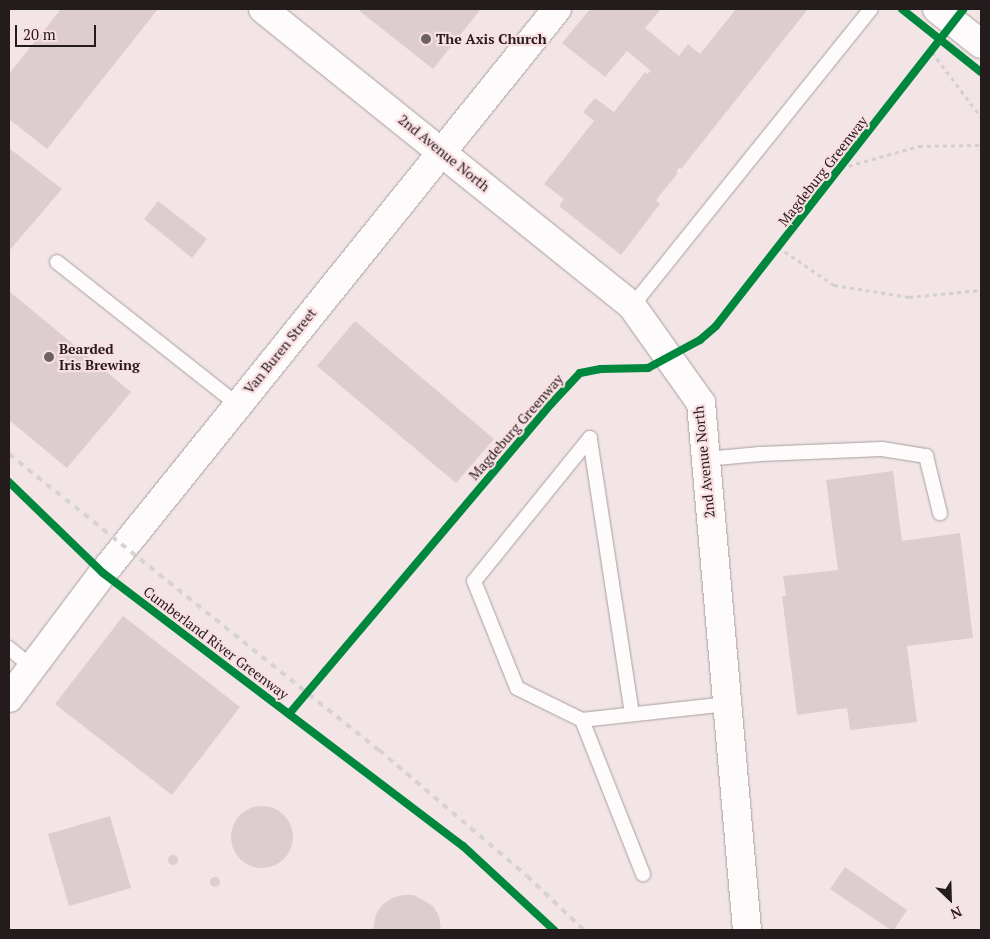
<!DOCTYPE html>
<html>
<head>
<meta charset="utf-8">
<style>
  body { margin:0 }
  #map { position:relative; width:990px; height:939px; overflow:hidden; background:#f3e5e6; font-family:"PT Serif",serif }
  div>[style] { position:absolute }
  .building>* { inset:0; background:#ddcdcf }
  .round { border-radius:50% }
  .path>* { height:3px; margin-top:-1.5px; transform-origin:0; background:repeating-linear-gradient(90deg,#d4cfd0 0 4px,transparent 0 8px) }
  .roads { filter:drop-shadow(0 0 1px #a89e9e) drop-shadow(0 0 1px #a89e9e) }
  .lane>* { height:14px; margin:-7px; padding:0 7px; transform-origin:7px; border-radius:7px; background:#fdfbfb }
  .street>* { height:28px; margin:-14px; padding:0 14px; transform-origin:14px; border-radius:14px; background:#fdfbfb }
  .secondary>* { height:28px; margin:-14px; padding:0 14px; transform-origin:14px; border-radius:14px; background:#fdfbfb }
  .rail>* { height:4px; margin-top:-2px; transform-origin:0; background:repeating-linear-gradient(90deg,#d7d2d3 0 6px,transparent 0 12px) }
  .cycleway>* { height:8px; margin:-4px; padding:0 4px; transform-origin:4px; border-radius:4px; background:#00873e }
  .dots>* { width:14px; height:14px; translate:-50% -50%; box-sizing:border-box; border:2px solid #f9dfe2; border-radius:50% }
  span { translate:-50% -50%; white-space:nowrap; text-align:center; line-height:1.15; -webkit-text-stroke:4.5px #f9dfe2; paint-order:stroke }
  .poi-label { font-size:14px; color:#241b1c; font-weight:700 }
  .left { translate:0 -50%; text-align:left }
  .street-label { font-size:14px; color:#241b1c }
  .frame { position:absolute; inset:0; border:10px solid #241b1c; pointer-events:none }
  .north { position:absolute; left:925px; top:874px; width:50px; height:50px; -webkit-text-stroke:4px #f9dfe2; paint-order:stroke; rotate:156deg; font-size:14px; font-weight:700; line-height:20px; text-align:center; color:#241b1c }
  .north::after { content:''; display:block; margin:auto; width:18px; height:22px; background:#241b1c; clip-path:polygon(50% 0,100% 100%,50% 72%,0 100%) }
  .scale { position:absolute; left:15px; top:25px; width:81px; height:22px; box-sizing:border-box; border:2px solid #241b1c; border-top:0; padding-left:6px; font-size:15px; line-height:18px; white-space:nowrap; color:#241b1c; -webkit-text-stroke:4px #f9dfe2; paint-order:stroke }
</style>
</head>
<body>
<div id="map">
  <div class="building">
    <div style="clip-path:polygon(61px 9px,158px 9px,47px 149px,9px 119px,9px 74px)"></div>
    <div style="clip-path:polygon(357px 9px,481px 9px,433px 69px)"></div>
    <div style="clip-path:polygon(590px 9px,661px 9px,645px 28px,679px 56px,688px 44px,700px 54px,736px 9px,808px 9px,681px 169px,679px 168px,676px 172px,678px 173px,656px 200px,660px 204px,621px 255px,559px 206px,564px 199px,544px 184px,594px 121px,583px 112px,595px 98px,614px 112px,645px 72px,647px 74px,651px 71px,627px 51px,605px 77px,562px 43px)"></div>
    <div style="clip-path:polygon(9px 148px,62px 189px,9px 251px)"></div>
    <div style="clip-path:polygon(158px 201px,207px 239px,192px 258px,144px 219px)"></div>
    <div style="clip-path:polygon(9px 291px,131px 392px,67px 468px,9px 420px)"></div>
    <div style="clip-path:polygon(355px 321px,494px 439px,456px 483px,317px 366px)"></div>
    <div style="clip-path:polygon(893px 471px,902px 541px,960px 533px,973px 638px,907px 646px,917px 722px,850px 730px,847px 708px,797px 715px,782px 596px,786px 596px,783px 576px,838px 570px,826px 480px)"></div>
    <div style="clip-path:polygon(123px 616px,240px 707px,172px 795px,55px 704px)"></div>
    <div class="round" style="left:231px;top:806px;width:62px;height:62px"></div>
    <div style="clip-path:polygon(110px 816px,131px 888px,69px 906px,48px 834px)"></div>
    <div class="round" style="left:168px;top:855px;width:10px;height:10px"></div>
    <div style="clip-path:polygon(845px 867px,907px 910px,894px 930px,891px 930px,830px 889px)"></div>
    <div class="round" style="left:210px;top:877px;width:10px;height:10px"></div>
    <div style="clip-path:polygon(403px 895px,414px 895px,433px 906px,439px 916px,441px 930px,373px 930px,376px 914px,382px 905px,392px 898px)"></div>
  </div>
  <div class="path">
    <div style="left:932px;top:52px;width:81px;rotate:53deg"></div>
    <div style="left:841px;top:168px;width:81px;rotate:-15.8deg"></div>
    <div style="left:919px;top:146px;width:62px;rotate:-0.9deg"></div>
    <div style="left:778px;top:247px;width:68px;rotate:34.2deg"></div>
    <div style="left:834px;top:285px;width:76px;rotate:9.1deg"></div>
    <div style="left:909px;top:297px;width:72px;rotate:-5.6deg"></div>
  </div>
  <div class="roads">
    <div class="lane">
      <div style="left:57px;top:262px;width:231px;rotate:38.3deg"></div>
      <div style="left:632px;top:306px;width:381px;rotate:-51.2deg"></div>
      <div style="left:706px;top:459px;width:54px;rotate:-5.3deg"></div>
      <div style="left:760px;top:454px;width:122px;rotate:-2.3deg"></div>
      <div style="left:882px;top:449px;width:45px;rotate:9deg"></div>
      <div style="left:926px;top:456px;width:59px;rotate:76.2deg"></div>
      <div style="left:9px;top:648px;width:30px;rotate:40deg"></div>
      <div style="left:632px;top:714px;width:279px;rotate:-98.7deg"></div>
      <div style="left:590px;top:438px;width:184px;rotate:129deg"></div>
      <div style="left:474px;top:581px;width:115px;rotate:68.1deg"></div>
      <div style="left:517px;top:688px;width:72px;rotate:26.2deg"></div>
      <div style="left:582px;top:720px;width:146px;rotate:-6.3deg"></div>
      <div style="left:582px;top:720px;width:166px;rotate:68.4deg"></div>
    </div>
    <div class="street">
      <div style="left:263px;top:9px;width:474px;rotate:38.8deg"></div>
      <div style="left:632px;top:306px;width:119px;rotate:54.6deg"></div>
      <div style="left:701px;top:403px;width:529px;rotate:85.01deg"></div>
      <div style="left:9px;top:698px;width:156px;rotate:-53.1deg"></div>
      <div style="left:103px;top:573px;width:724px;rotate:-51.17deg"></div>
    </div>
    <div class="secondary">
      <div style="left:937px;top:9px;width:56px;rotate:38.5deg"></div>
    </div>
  </div>
  <div class="rail">
    <div style="left:9px;top:454px;width:474px;rotate:38.7deg"></div>
    <div style="left:379px;top:750px;width:194px;rotate:40.4deg"></div>
    <div style="left:527px;top:876px;width:79px;rotate:43.5deg"></div>
  </div>
  <div class="cycleway">
    <div style="left:902px;top:9px;width:101px;rotate:38.6deg"></div>
    <div style="left:9px;top:482px;width:131px;rotate:44.1deg"></div>
    <div style="left:103px;top:573px;width:452px;rotate:37.2deg"></div>
    <div style="left:463px;top:846px;width:124px;rotate:42.7deg"></div>
    <div style="left:289px;top:714px;width:406px;rotate:-49.8deg"></div>
    <div style="left:551px;top:404px;width:42px;rotate:-46.9deg"></div>
    <div style="left:580px;top:373px;width:21px;rotate:-11deg"></div>
    <div style="left:601px;top:369px;width:47px;rotate:-1.2deg"></div>
    <div style="left:648px;top:368px;width:59px;rotate:-28.3deg"></div>
    <div style="left:700px;top:340px;width:21px;rotate:-41deg"></div>
    <div style="left:716px;top:326px;width:402px;rotate:-52deg"></div>
  </div>
  <div class="dots">
    <div style="left:426px;top:39px;background:#6c6263"></div>
    <div style="left:49px;top:357px;background:#6c6263"></div>
  </div>
  <div class="poi-label">
    <span class="left" style="left:436px;top:39px">The Axis Church</span>
    <span class="left" style="left:59px;top:357px">Bearded<br>Iris Brewing</span>
  </div>
  <div class="street-label">
    <span style="left:444px;top:153px;rotate:39deg">2nd Avenue North</span>
    <span style="left:823px;top:171px;rotate:-52deg">Magdeburg Greenway</span>
    <span style="left:280px;top:351px;rotate:-51deg">Van Buren Street</span>
    <span style="left:516px;top:427px;rotate:-49deg">Magdeburg Greenway</span>
    <span style="left:704px;top:462px;rotate:-96deg">2nd Avenue North</span>
    <span style="left:216px;top:643px;rotate:37deg">Cumberland River Greenway</span>
  </div>
  <div class="frame"></div>
  <div class="north">N</div>
  <div class="scale">20 m</div>
</div>
</body>
</html>
